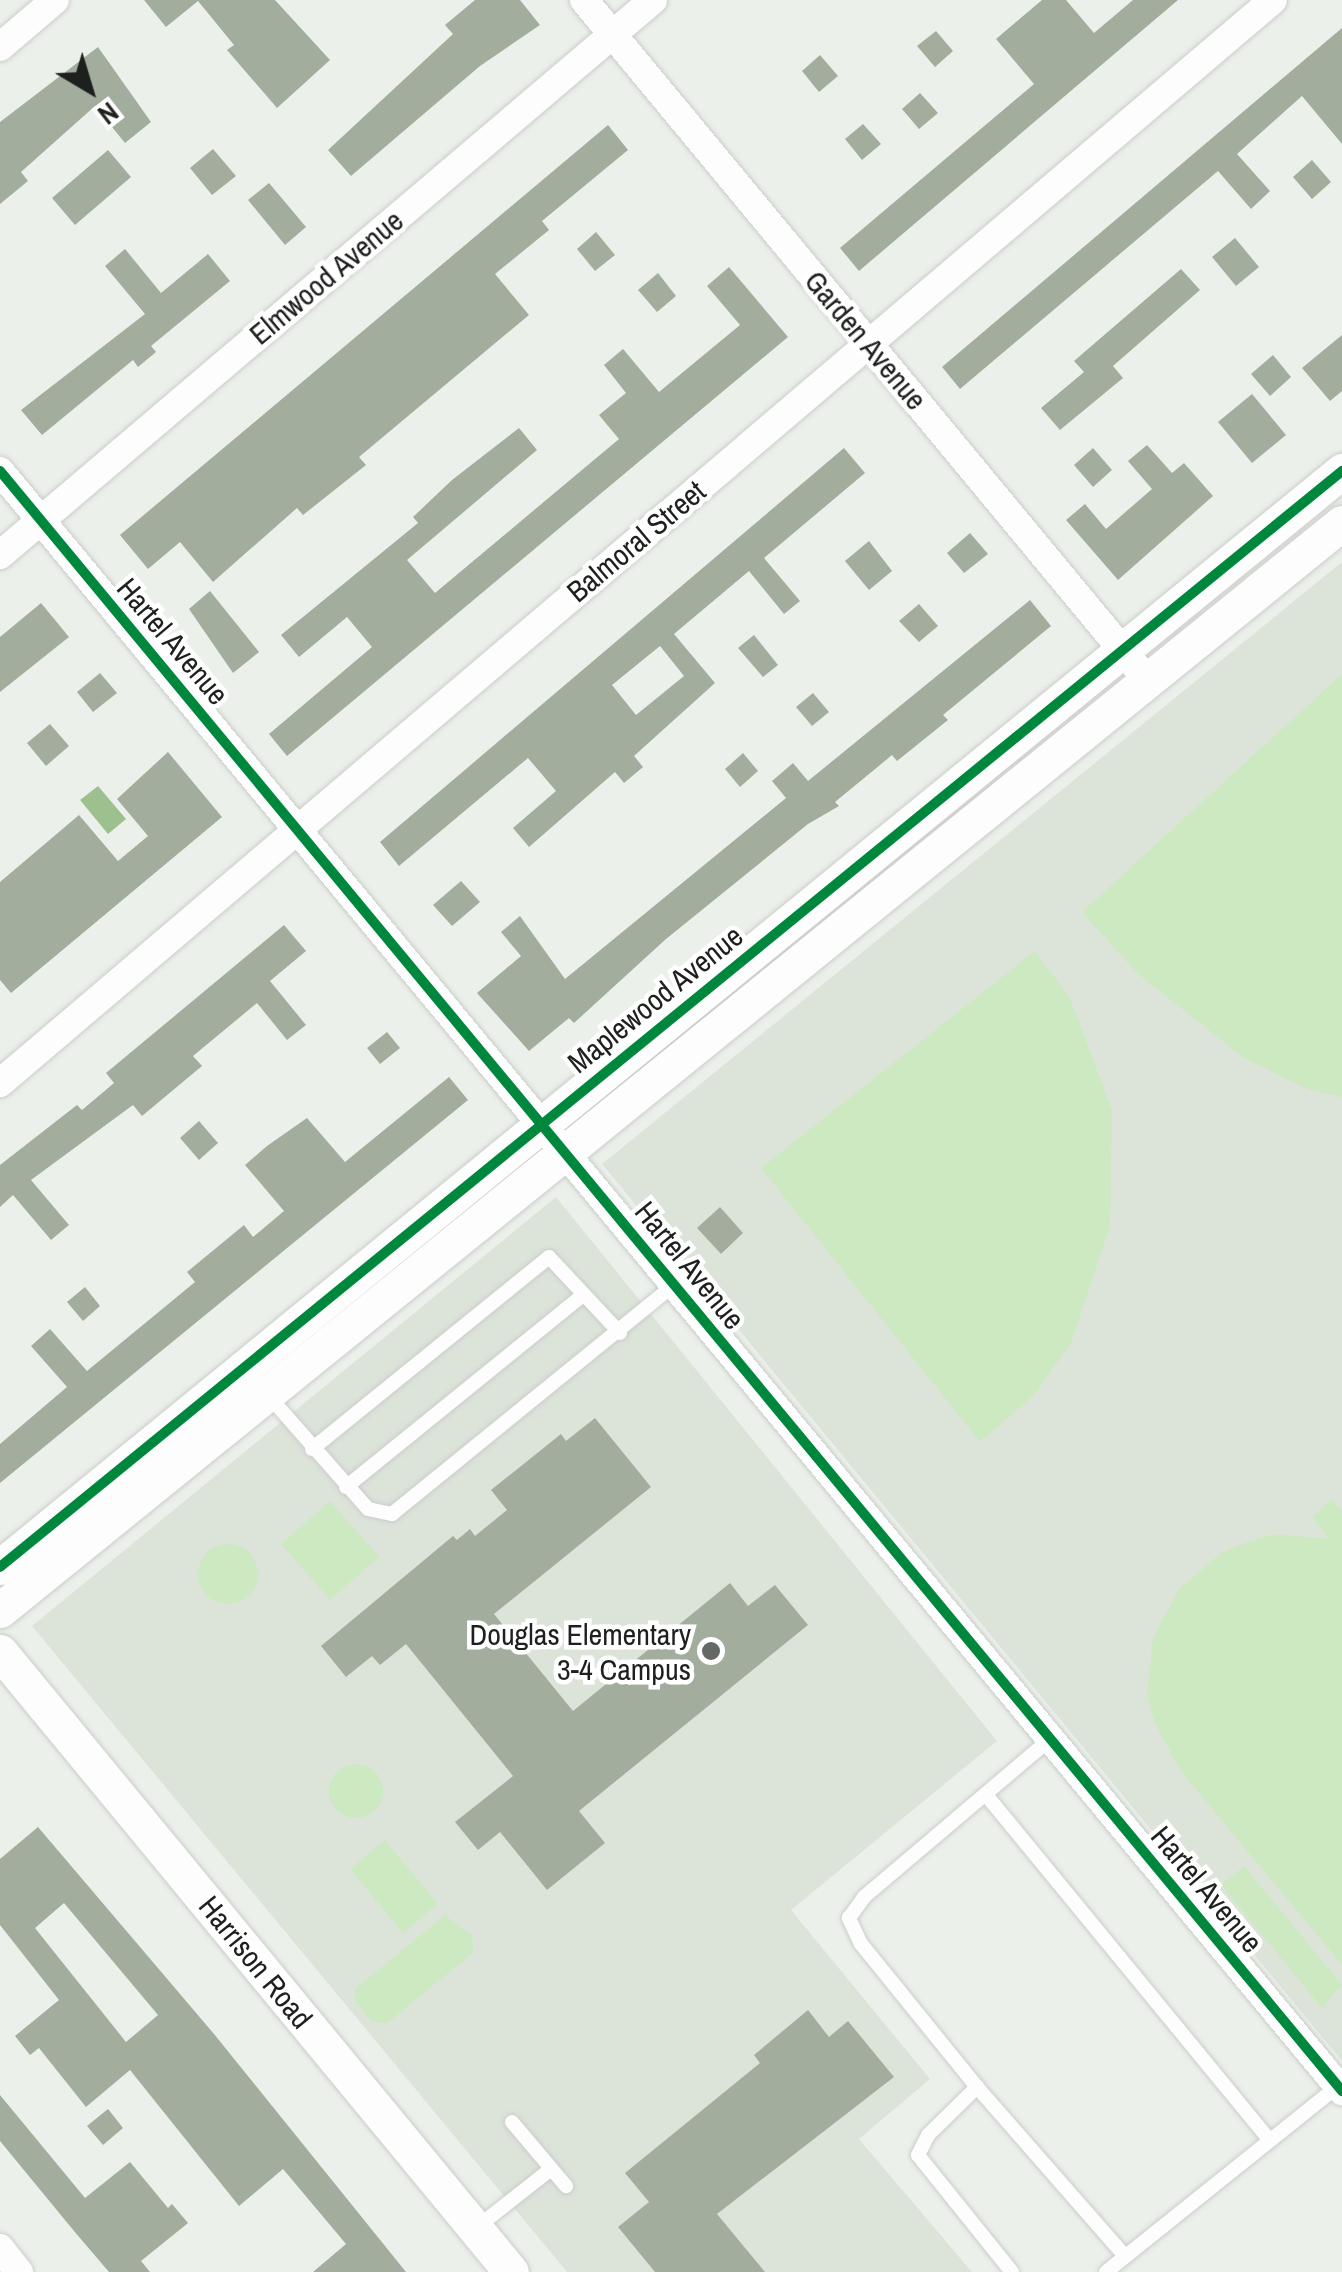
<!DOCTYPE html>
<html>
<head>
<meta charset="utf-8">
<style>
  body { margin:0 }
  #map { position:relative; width:1342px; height:2272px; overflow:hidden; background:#ecf0eb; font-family:"Archivo Narrow",sans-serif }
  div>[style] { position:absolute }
  .built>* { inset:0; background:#dce4da }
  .green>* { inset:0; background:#cce9c1 }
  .round { border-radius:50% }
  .water>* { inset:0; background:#9cc18e }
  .building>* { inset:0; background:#a2ad9e }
  .roads { filter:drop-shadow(0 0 2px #cacdc9) drop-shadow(0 0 2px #cacdc9) }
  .service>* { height:14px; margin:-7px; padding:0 7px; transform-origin:7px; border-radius:7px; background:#fcfdfc }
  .minor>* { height:28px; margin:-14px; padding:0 14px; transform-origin:14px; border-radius:14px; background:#fcfdfc }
  .tertiary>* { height:35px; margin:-17.5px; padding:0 17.5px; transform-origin:17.5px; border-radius:17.5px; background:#fcfdfc }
  .cycleway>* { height:10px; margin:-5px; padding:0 5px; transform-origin:5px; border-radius:5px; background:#00873e }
  .dots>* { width:28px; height:28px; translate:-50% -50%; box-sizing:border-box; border:5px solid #fff; border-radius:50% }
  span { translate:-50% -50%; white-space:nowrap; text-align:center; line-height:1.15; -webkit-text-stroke:9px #fff; paint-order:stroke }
  .street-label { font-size:30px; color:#1d201d }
  .poi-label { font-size:30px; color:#1d201d }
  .right { translate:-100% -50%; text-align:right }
  .north { position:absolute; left:40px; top:40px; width:100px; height:100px; -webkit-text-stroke:8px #fff; paint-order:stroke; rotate:142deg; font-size:28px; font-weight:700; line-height:40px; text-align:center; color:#1d201d }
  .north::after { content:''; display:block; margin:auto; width:35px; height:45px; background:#1d201d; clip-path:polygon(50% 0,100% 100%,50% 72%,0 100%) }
</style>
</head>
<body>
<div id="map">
  <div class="built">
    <div style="clip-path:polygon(1342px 562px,1342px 2061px,602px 1164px)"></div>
    <div style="clip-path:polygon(556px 1197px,997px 1741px,791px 1910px,930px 2079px,859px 2139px,972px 2272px,567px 2272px,32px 1626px)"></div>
  </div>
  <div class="green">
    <div style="clip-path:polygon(1342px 674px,1342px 1097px,1307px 1089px,1244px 1058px,1138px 974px,1082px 912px)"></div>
    <div style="clip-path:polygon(1035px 951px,1070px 998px,1112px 1110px,1110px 1226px,1071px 1343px,1033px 1396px,980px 1442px,761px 1168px)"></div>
    <div style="clip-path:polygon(1332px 1499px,1342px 1511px,1342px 1965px,1180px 1770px,1154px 1721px,1147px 1694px,1153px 1638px,1179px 1589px,1222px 1552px,1248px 1542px,1276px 1534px,1329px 1539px,1312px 1517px)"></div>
    <div style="clip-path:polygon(330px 1501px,379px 1557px,330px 1600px,281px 1544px)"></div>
    <div class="round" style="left:198px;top:1544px;width:60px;height:60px"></div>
    <div class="round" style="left:329px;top:1764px;width:54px;height:54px"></div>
    <div style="clip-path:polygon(385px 1840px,438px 1904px,403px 1933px,350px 1869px)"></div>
    <div style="clip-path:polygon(1244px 1866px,1342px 1985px,1322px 2008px,1221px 1885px)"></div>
    <div style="clip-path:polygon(445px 1915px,472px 1936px,474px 1952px,387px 2023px,372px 2022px,355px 2001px,355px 1989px)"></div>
  </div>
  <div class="water">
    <div style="clip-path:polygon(98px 786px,126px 819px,108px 834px,80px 800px)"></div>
  </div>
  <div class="building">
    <div style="clip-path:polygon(144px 0,275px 0,330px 60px,277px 108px,227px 50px,234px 45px,198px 1px,166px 27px)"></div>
    <div style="clip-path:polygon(475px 0,520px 0,540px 25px,480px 66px,351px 176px,328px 150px,453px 34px,445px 25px)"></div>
    <div style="clip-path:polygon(1042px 0,1066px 0,1094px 33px,1133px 0,1178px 0,859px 271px,840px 248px,1034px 84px,996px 39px)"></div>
    <div style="clip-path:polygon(1342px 28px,1342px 144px,1302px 96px,1237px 154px,1270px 191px,1251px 209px,1218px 171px,960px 389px,942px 367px)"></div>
    <div style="clip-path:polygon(936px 31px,953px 51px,935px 67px,917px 46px)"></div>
    <div style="clip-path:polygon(98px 47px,151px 122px,125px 143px,95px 106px,21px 172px,28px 181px,0 204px,0 122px)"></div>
    <div style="clip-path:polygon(820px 55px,838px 76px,819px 92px,802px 71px)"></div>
    <div style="clip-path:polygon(920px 93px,938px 113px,919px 129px,902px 109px)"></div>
    <div style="clip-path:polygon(863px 124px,881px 144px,862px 160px,845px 139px)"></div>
    <div style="clip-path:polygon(608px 125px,628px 150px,542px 221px,549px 230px,495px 274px,529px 315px,359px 457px,366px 465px,303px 515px,297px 508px,213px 582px,180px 542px,148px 569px,120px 535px)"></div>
    <div style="clip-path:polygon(213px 149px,236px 176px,212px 195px,190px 168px)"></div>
    <div style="clip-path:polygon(108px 150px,131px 177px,75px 225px,52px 198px)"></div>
    <div style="clip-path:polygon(1312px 160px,1331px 182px,1312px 199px,1293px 177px)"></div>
    <div style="clip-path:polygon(269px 183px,306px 227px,285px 245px,248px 200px)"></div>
    <div style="clip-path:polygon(596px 232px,615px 255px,595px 271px,577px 249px)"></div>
    <div style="clip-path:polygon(1235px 238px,1259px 267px,1236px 286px,1212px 257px)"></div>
    <div style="clip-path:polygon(125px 249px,161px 293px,208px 254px,230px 281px,151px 346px,156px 352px,138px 367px,133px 360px,42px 435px,21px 410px,145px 314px,105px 266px)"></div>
    <div style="clip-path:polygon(729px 267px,788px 337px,287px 756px,269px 734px,372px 647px,347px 617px,299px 657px,281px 635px,418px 523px,413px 517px,452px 480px,519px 428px,537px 450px,407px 560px,435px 593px,619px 439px,599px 415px,626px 393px,604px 365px,623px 349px,659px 392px,740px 325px,707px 286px)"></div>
    <div style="clip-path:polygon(1181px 269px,1200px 290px,1113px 366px,1123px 378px,1060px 430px,1041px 408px,1084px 372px,1074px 361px)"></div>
    <div style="clip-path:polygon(658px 273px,676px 296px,657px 312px,638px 290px)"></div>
    <div style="clip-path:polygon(1342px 335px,1342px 391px,1330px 401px,1302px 368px)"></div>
    <div style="clip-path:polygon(1273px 355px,1291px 377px,1270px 396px,1251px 374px)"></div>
    <div style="clip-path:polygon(1252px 394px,1286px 435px,1252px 463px,1218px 422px)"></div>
    <div style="clip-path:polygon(1147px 445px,1172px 473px,1184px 463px,1213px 496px,1118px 580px,1066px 520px,1085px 504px,1106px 529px,1152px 489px,1128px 461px)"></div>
    <div style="clip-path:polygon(evenodd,844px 448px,865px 473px,764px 558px,800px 601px,784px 614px,749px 571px,674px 634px,715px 683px,634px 756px,643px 767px,624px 783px,615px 772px,529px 847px,513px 828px,556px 791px,528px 758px,399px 866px,380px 842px,844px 448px,660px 646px,684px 676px,636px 715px,612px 685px,660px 646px)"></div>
    <div style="clip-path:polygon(1093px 448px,1112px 470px,1093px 487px,1074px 465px)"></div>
    <div style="clip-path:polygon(970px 533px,988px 554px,964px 573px,947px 553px)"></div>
    <div style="clip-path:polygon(869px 541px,892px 571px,869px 590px,845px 561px)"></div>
    <div style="clip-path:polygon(210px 591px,259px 652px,233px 673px,189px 609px)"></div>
    <div style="clip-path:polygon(1030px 600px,1051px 626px,943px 715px,948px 720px,897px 761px,892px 755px,880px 765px,835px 802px,839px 806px,808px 824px,666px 939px,574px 1023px,569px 1018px,529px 1051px,477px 993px,521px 956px,501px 932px,520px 916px,565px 979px,786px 798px,772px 781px,793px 763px,808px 781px)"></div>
    <div style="clip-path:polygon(41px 603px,69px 637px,0 692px,0 637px)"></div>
    <div style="clip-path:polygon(919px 604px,938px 626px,919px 642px,899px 621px)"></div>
    <div style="clip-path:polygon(754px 635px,778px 665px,763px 677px,738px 648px)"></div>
    <div style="clip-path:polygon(100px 673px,117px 693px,93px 712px,77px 692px)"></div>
    <div style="clip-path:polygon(813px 693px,829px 712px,812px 726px,796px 707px)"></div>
    <div style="clip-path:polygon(50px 724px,69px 746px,46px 766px,27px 743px)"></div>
    <div style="clip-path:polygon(168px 752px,222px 817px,11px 993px,0 980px,0 882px,79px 815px,118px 861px,148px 836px,117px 799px)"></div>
    <div style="clip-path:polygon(743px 753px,758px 771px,740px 787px,725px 769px)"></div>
    <div style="clip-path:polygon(461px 881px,480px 902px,452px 926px,433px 905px)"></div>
    <div style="clip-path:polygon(284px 925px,306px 951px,270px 981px,306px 1025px,287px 1040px,257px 1003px,193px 1056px,202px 1066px,142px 1116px,133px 1105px,31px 1180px,69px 1225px,51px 1240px,13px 1195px,0 1207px,0 1165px,77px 1105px,82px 1110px,114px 1083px,106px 1073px)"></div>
    <div style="clip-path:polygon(387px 1032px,400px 1048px,380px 1064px,367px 1048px)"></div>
    <div style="clip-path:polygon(449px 1077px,468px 1100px,0 1483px,0 1444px,67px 1387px,31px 1346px,50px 1329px,87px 1371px,195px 1282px,187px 1272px,244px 1225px,253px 1237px,284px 1211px,245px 1165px,267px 1146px,307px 1118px,345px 1162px)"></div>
    <div style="clip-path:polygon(199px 1121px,218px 1143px,199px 1160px,180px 1138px)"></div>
    <div style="clip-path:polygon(720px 1207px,743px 1233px,721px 1254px,697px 1228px)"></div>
    <div style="clip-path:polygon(85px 1287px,100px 1306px,83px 1321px,67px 1302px)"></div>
    <div style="clip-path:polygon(595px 1418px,651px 1487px,494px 1614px,573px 1711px,730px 1583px,748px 1606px,775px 1585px,808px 1625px,579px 1811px,605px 1843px,547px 1890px,500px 1832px,478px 1850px,455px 1822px,513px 1776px,406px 1644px,380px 1665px,372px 1656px,346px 1677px,321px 1646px,453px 1536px,457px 1540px,470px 1529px,475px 1536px,507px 1510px,491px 1490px,561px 1434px,566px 1441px)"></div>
    <div style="clip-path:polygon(evenodd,38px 1827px,214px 2034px,406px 2272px,313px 2272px,346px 2244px,283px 2169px,239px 2206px,130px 2070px,86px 2107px,39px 2048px,30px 2055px,15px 2036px,59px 2000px,0 1925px,0 1859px,38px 1827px,64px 1903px,158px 2015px,126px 2042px,35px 1928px,64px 1903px)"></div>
    <div style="clip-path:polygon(808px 2010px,829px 2037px,848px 2021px,894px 2077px,717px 2214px,765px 2272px,655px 2272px,618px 2227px,649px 2202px,625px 2173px,760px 2063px,754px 2055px)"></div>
    <div style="clip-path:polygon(0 2095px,85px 2198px,130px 2162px,168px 2208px,172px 2204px,188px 2223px,141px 2261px,150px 2272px,109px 2272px,74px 2231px,0 2141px)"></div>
    <div style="clip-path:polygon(108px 2109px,123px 2128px,103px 2145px,87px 2126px)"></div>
  </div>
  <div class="roads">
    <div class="service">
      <div style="left:267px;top:1394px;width:153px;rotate:48.7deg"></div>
      <div style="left:368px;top:1509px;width:25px;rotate:12deg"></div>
      <div style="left:392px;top:1514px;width:363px;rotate:-39.1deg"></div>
      <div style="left:312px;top:1449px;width:305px;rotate:-39deg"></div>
      <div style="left:549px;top:1257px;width:104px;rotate:46.9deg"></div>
      <div style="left:346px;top:1487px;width:306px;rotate:-39deg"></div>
      <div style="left:987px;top:1796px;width:445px;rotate:50.6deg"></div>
      <div style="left:977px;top:2087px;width:225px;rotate:48.8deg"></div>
      <div style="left:512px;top:2122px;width:84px;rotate:49.8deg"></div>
      <div style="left:476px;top:2228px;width:95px;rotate:-38.2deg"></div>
      <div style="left:1012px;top:2272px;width:150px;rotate:-128.8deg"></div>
      <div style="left:918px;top:2155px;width:22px;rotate:-63deg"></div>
      <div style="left:928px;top:2135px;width:69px;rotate:-44.4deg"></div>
      <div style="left:977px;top:2087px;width:184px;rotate:-129deg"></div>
      <div style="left:861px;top:1944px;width:29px;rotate:-115deg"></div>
      <div style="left:849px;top:1918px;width:26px;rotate:-54deg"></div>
      <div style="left:864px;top:1897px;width:244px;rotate:-40.3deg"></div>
      <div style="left:1106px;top:2272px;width:297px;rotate:-38.7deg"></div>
    </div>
    <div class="minor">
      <div style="left:584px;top:0;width:884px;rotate:50.37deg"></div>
      <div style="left:0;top:47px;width:72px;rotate:-40.5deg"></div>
      <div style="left:0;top:471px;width:2104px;rotate:50.36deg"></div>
      <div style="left:0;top:555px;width:857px;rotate:-40.36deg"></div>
      <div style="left:0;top:1083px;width:1671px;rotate:-40.39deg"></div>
      <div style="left:0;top:2248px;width:31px;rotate:52deg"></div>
    </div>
    <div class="tertiary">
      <div style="left:0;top:1567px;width:1733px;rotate:-39.24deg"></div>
      <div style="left:0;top:1610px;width:1727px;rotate:-39.01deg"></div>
      <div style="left:0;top:1652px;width:803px;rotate:50.5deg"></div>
    </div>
  </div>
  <div class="cycleway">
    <div style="left:0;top:471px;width:2104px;rotate:50.36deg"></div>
    <div style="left:0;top:1567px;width:1733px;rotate:-39.24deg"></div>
  </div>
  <div class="dots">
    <div style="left:711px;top:1651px;background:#656965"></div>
  </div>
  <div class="street-label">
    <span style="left:326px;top:277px;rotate:-40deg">Elmwood Avenue</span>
    <span style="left:866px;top:340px;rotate:50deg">Garden Avenue</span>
    <span style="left:636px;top:541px;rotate:-40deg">Balmoral Street</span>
    <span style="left:173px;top:641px;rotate:50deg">Hartel Avenue</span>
    <span style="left:655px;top:999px;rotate:-39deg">Maplewood Avenue</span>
    <span style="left:690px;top:1265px;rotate:51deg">Hartel Avenue</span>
    <span style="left:1207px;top:1889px;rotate:50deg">Hartel Avenue</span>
    <span style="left:256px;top:1962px;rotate:51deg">Harrison Road</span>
  </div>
  <div class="poi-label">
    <span class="right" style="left:691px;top:1651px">Douglas Elementary<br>3-4 Campus</span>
  </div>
  <div class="north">N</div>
</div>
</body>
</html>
